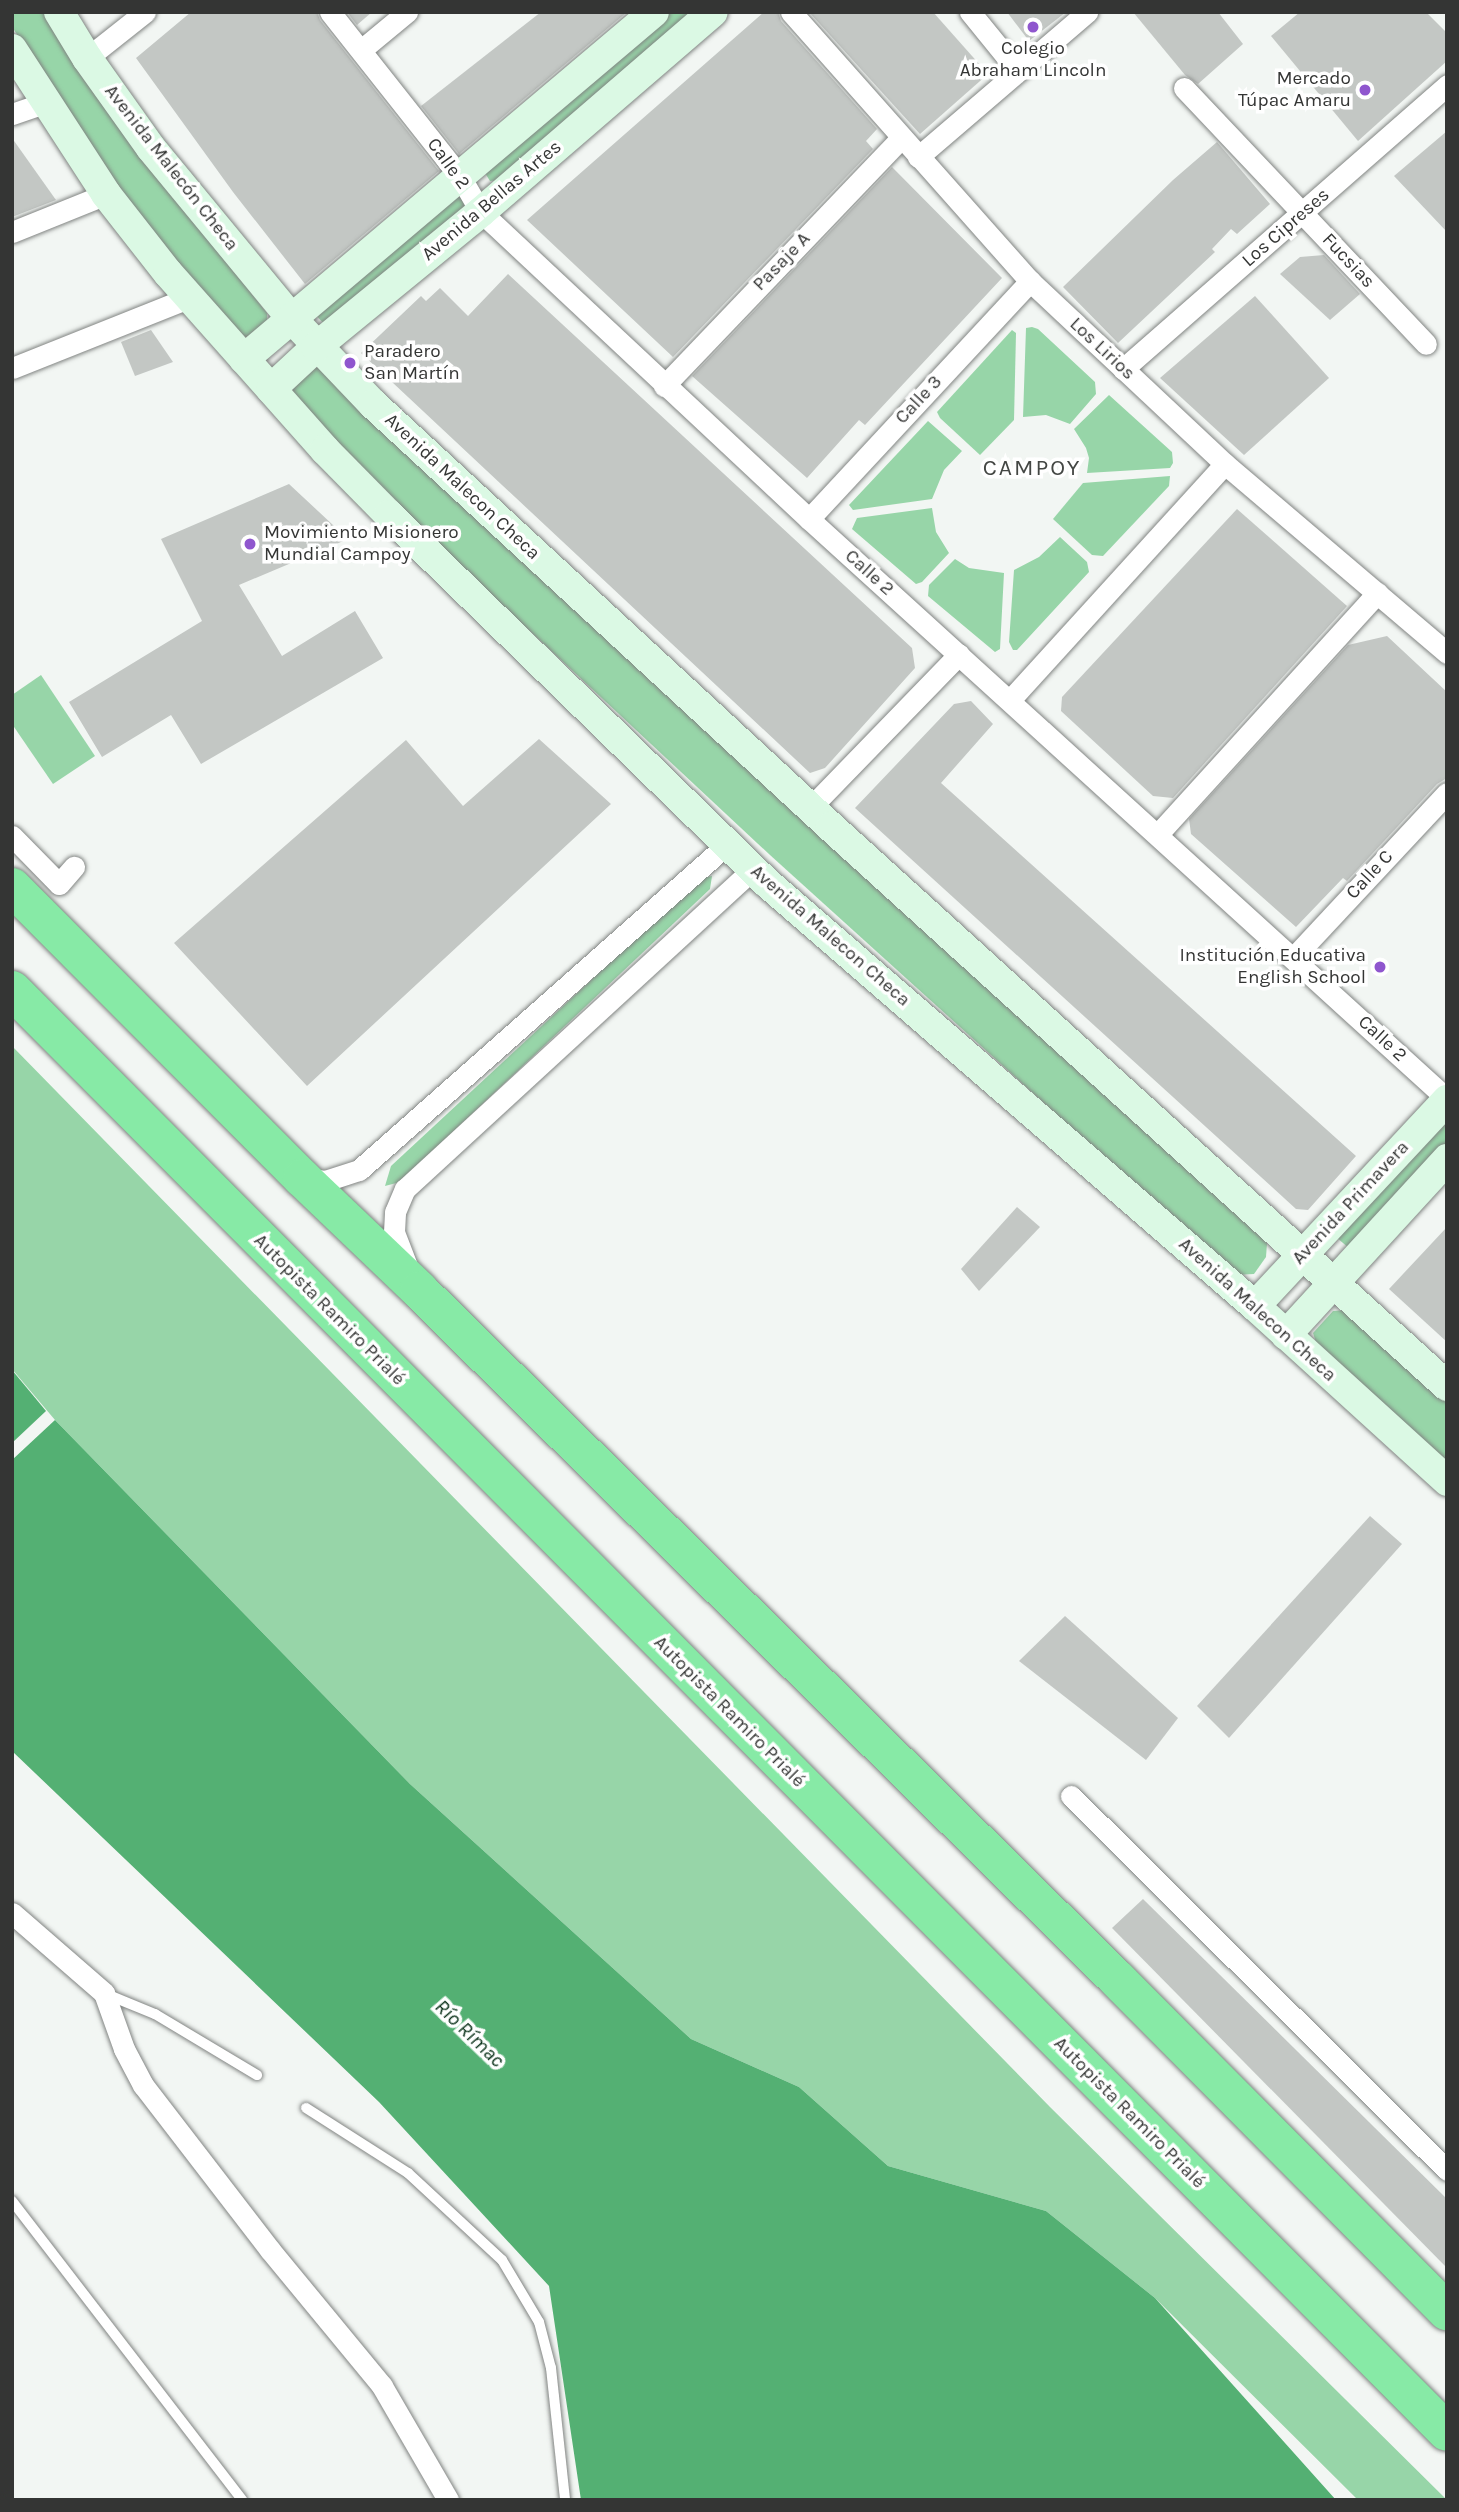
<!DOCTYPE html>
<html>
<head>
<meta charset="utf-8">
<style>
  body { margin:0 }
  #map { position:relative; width:1459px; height:2512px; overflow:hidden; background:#f2f6f3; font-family:Karla,sans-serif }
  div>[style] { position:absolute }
  .green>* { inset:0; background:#97d5a8 }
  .water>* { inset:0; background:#54b073 }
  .building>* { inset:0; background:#c3c7c4 }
  .roads { filter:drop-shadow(0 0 2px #818482) drop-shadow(0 0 2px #818482) }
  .lane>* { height:10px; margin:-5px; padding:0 5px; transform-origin:5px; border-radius:5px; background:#fff }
  .street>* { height:21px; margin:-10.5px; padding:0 10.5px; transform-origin:10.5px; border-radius:10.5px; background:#fff }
  .secondary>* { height:30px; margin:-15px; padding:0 15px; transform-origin:15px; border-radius:15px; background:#dbf9e4 }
  .highway>* { height:38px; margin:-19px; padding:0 19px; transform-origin:19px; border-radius:19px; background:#87eaa6 }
  .dots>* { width:19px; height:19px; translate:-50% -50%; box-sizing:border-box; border:4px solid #fff; border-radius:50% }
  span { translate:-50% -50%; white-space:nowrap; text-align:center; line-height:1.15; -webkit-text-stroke:7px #fff; paint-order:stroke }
  .poi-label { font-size:19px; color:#343534 }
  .right { translate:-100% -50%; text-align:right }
  .left { translate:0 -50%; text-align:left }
  .street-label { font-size:19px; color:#343534 }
  .water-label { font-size:21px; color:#0c331b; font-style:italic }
  .quarter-label { font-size:23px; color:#444744; letter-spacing:2px }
  .frame { position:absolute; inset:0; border:14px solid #343534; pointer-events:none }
</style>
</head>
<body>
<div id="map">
  <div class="green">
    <div style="clip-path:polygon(12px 12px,47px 12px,162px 182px,267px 313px,267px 326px,253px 339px,241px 341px,131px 205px,12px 27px)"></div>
    <div style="clip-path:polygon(668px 12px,700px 12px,500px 180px,490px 181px,485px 173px)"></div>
    <div style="clip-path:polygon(454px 195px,461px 196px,465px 203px,463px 209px,326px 326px,313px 312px)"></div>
    <div style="clip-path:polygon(1032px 327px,1038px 329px,1095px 382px,1096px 394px,1070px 424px,1046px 415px,1023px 417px,1026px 328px)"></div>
    <div style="clip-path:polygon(1012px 330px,1016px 333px,1014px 420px,980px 455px,940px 418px,937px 412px)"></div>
    <div style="clip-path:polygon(322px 367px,1267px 1243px,1266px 1257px,1254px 1274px,1234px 1275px,770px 855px,397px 507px,294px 400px,292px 386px,310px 369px)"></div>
    <div style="clip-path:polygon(1109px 395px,1172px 452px,1173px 463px,1170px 468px,1087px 473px,1089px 458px,1086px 448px,1074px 429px)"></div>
    <div style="clip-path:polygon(928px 421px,962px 451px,944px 470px,932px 499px,853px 510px,849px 505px)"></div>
    <div style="clip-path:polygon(1170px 476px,1169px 486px,1103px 556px,1092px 555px,1053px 519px,1083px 483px)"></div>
    <div style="clip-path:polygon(932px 508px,936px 532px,949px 553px,922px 582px,916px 584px,852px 529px,857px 518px)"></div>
    <div style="clip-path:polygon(1060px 537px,1087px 562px,1089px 572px,1017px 650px,1013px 650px,1009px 642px,1014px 570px,1039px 557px)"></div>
    <div style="clip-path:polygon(955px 559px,969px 568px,1004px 573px,1000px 649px,995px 652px,928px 596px,929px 585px)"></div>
    <div style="clip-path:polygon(41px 675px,95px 756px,53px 784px,12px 724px,12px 695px)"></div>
    <div style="clip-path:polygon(712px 876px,710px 889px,400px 1182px,385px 1186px,391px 1166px,701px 878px)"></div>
    <div style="clip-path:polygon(12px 1046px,1050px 2107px,1447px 2500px,1358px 2500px,1155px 2298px,1046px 2211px,888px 2166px,799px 2087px,691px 2039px,410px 1784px,55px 1420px,12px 1369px)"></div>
    <div style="clip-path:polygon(1447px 1114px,1447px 1144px,1350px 1249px,1336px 1237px)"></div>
    <div style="clip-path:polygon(1347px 1310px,1447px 1401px,1447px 1468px,1319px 1352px,1313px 1333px,1333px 1311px)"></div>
  </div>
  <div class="water">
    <div style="clip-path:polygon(12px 1370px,46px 1411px,12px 1443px)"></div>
    <div style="clip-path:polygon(55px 1420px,410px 1784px,691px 2039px,799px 2087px,888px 2166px,1046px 2211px,1155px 2298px,1336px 2500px,581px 2500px,549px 2286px,379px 2102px,12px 1751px,12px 1460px)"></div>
  </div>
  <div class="building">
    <div style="clip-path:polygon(191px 12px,317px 12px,320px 20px,439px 171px,305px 284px,233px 192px,136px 58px)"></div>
    <div style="clip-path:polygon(347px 12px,372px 12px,357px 25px)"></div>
    <div style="clip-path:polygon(541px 12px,627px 12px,459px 154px,421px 106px)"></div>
    <div style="clip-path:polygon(764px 12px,778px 12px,781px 21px,877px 129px,866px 141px,873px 149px,673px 357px,527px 220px)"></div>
    <div style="clip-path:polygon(809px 12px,933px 12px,988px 74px,920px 134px)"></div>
    <div style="clip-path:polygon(1007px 12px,1066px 12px,1029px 41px)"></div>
    <div style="clip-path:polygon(1133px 12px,1218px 12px,1243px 44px,1198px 84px,1185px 75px)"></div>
    <div style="clip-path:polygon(1300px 12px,1426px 12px,1447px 33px,1447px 61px,1358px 141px,1271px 36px)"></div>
    <div style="clip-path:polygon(1447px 131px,1447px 232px,1394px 176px)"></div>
    <div style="clip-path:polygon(12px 138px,56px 200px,12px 217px)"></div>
    <div style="clip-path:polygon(1217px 142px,1270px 204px,1237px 234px,1231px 229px,1212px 249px,1215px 252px,1118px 343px,1063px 287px,1173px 180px)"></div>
    <div style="clip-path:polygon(892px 167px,1002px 278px,865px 425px,859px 420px,807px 478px,692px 376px)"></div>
    <div style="clip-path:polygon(1324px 255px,1360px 294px,1330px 320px,1280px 274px,1300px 257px)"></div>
    <div style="clip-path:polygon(508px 274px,912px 648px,915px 668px,825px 768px,810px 773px,361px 353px,421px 296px,426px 301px,440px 288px,468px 316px)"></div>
    <div style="clip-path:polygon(1255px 296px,1329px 378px,1244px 455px,1160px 378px)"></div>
    <div style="clip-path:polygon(151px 330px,173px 362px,135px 376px,121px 342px)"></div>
    <div style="clip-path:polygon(289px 484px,348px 539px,239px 585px,282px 656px,355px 611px,383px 658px,201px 764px,171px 715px,102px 757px,69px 702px,202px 621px,161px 539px)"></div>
    <div style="clip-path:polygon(1237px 509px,1347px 606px,1173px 798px,1153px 796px,1061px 711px,1062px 697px)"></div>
    <div style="clip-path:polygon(1387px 636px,1447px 692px,1447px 778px,1437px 784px,1347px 881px,1343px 878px,1296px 927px,1191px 834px,1189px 819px,1348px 645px)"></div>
    <div style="clip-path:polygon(971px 701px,993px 724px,941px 783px,1356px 1156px,1308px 1210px,1296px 1209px,1272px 1187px,855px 808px,954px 704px)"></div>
    <div style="clip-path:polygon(539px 739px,611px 804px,307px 1086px,174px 943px,406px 740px,463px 806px)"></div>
    <div style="clip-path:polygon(1017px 1207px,1040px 1227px,979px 1291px,961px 1269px)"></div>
    <div style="clip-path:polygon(1447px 1227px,1447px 1342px,1389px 1289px)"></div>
    <div style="clip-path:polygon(1370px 1516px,1402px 1544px,1229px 1738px,1197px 1706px)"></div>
    <div style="clip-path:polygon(1065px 1616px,1178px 1718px,1146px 1760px,1019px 1661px)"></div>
    <div style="clip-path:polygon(1143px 1899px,1447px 2199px,1447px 2268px,1112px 1928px)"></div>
  </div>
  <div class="roads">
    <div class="lane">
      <div style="left:106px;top:1994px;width:53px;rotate:22.2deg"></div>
      <div style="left:155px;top:2014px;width:119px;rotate:30.9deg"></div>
      <div style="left:306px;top:2108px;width:121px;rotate:32.5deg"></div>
      <div style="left:408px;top:2173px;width:128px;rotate:42.8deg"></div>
      <div style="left:502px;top:2260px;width:72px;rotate:59.2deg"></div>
      <div style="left:539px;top:2322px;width:48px;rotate:75.4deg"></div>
      <div style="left:551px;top:2368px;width:133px;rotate:83.9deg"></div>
      <div style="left:12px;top:2201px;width:377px;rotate:52.4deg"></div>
    </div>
    <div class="street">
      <div style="left:330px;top:12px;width:211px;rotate:51.7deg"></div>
      <div style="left:461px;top:178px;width:39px;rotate:60deg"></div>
      <div style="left:481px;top:212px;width:449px;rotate:43.1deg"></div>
      <div style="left:809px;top:519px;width:862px;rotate:42.27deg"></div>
      <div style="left:791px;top:12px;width:360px;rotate:48.4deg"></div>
      <div style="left:1030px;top:281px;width:267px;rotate:43.2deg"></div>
      <div style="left:1225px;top:464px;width:292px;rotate:40.4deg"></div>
      <div style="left:970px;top:12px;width:76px;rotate:50.9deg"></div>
      <div style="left:361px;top:50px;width:60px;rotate:-39.6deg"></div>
      <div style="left:87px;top:58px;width:74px;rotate:-38.4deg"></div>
      <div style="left:1184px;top:88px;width:352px;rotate:46.6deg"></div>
      <div style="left:12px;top:114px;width:36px;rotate:-19deg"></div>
      <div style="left:918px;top:157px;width:223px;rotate:-40.6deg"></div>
      <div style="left:12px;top:232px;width:101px;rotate:-22deg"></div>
      <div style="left:12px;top:368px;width:192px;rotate:-21.7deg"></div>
      <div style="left:1123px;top:369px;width:431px;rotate:-41.2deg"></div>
      <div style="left:664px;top:386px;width:343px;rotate:-46.3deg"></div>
      <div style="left:809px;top:519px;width:325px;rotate:-47.1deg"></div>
      <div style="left:1010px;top:700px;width:319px;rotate:-47.7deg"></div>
      <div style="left:810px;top:808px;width:214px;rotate:-45.9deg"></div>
      <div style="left:1158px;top:834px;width:326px;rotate:-47.7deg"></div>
      <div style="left:12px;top:836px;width:67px;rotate:45.6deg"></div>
      <div style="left:59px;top:884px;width:23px;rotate:-49deg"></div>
      <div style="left:1294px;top:957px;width:224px;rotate:-47deg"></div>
      <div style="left:302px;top:1178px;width:23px;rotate:7deg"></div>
      <div style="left:325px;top:1181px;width:36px;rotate:-18deg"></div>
      <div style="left:359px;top:1170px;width:492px;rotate:-41.5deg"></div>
      <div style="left:407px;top:1266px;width:36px;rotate:-111deg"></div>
      <div style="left:394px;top:1232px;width:20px;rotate:-87deg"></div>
      <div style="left:395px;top:1212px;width:25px;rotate:-67deg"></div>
      <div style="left:405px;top:1189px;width:473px;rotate:-42.6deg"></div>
      <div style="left:1071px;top:1796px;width:530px;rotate:44.85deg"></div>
      <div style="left:12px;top:1913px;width:122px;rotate:41deg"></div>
      <div style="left:104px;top:1993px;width:59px;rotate:70.3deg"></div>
      <div style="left:124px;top:2049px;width:41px;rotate:62.2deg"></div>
      <div style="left:143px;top:2085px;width:208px;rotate:52.4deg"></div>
      <div style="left:270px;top:2250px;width:176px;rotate:50.5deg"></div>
      <div style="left:382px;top:2386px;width:132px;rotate:59.9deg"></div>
    </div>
    <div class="secondary">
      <div style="left:59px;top:12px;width:54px;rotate:58.7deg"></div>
      <div style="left:87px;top:58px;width:110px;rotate:54.6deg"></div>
      <div style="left:151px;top:148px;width:220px;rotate:50.5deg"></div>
      <div style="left:291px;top:318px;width:119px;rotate:46.4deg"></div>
      <div style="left:373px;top:404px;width:623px;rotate:42.72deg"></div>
      <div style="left:831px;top:827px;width:832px;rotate:42.22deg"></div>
      <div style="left:12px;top:49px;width:173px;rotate:57deg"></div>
      <div style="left:106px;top:194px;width:100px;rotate:51.9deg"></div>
      <div style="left:168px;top:273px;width:237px;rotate:48.4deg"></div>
      <div style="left:325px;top:450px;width:91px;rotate:45.4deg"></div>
      <div style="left:389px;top:515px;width:526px;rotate:44.23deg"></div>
      <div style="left:766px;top:882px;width:647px;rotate:40.93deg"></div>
      <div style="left:1255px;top:1306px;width:260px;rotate:42.3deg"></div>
      <div style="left:244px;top:359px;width:537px;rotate:-40.24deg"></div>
      <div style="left:271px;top:389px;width:62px;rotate:-43deg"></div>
      <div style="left:316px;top:347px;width:213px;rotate:-39.3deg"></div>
      <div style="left:481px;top:212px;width:306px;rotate:-40.8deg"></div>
      <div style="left:1255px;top:1306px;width:282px;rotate:-47deg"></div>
      <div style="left:1286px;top:1335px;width:239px;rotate:-47.5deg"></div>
    </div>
    <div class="highway">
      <div style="left:12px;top:887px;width:411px;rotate:45.1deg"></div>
      <div style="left:302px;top:1178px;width:162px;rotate:43.7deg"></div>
      <div style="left:419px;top:1290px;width:979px;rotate:44.63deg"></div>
      <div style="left:1116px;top:1978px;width:470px;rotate:45.2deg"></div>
      <div style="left:12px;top:990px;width:2034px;rotate:45.14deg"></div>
    </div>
  </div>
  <div class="dots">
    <div style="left:1033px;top:27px;background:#8f56ce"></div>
    <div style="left:1365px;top:90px;background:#8f56ce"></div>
    <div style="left:350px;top:363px;background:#8f56ce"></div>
    <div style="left:250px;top:544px;background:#8f56ce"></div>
    <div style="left:1380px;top:967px;background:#8f56ce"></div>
  </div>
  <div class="poi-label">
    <span style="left:1033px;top:60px">Colegio<br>Abraham Lincoln</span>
    <span class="right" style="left:1351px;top:90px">Mercado<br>Túpac Amaru</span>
    <span class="left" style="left:364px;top:363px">Paradero<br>San Martín</span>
    <span class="left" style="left:264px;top:544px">Movimiento Misionero<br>Mundial Campoy</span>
    <span class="right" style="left:1366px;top:967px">Institución Educativa<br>English School</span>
  </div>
  <div class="street-label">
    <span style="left:448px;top:164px;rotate:54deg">Calle 2</span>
    <span style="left:171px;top:168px;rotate:52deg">Avenida Malecón Checa</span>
    <span style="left:492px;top:201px;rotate:-40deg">Avenida Bellas Artes</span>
    <span style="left:1286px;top:228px;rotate:-41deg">Los Cipreses</span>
    <span style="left:1348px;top:261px;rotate:47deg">Fucsias</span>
    <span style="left:782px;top:262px;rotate:-46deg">Pasaje A</span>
    <span style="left:1102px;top:349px;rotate:43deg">Los Lirios</span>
    <span style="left:919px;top:400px;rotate:-47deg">Calle 3</span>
    <span style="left:462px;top:487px;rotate:43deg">Avenida Malecon Checa</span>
    <span style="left:869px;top:573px;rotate:42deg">Calle 2</span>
    <span style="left:1370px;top:875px;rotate:-47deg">Calle C</span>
    <span style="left:830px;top:936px;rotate:41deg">Avenida Malecon Checa</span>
    <span style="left:1382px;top:1039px;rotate:43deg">Calle 2</span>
    <span style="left:1351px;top:1203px;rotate:-47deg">Avenida Primavera</span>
    <span style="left:329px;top:1310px;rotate:45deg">Autopista Ramiro Prialé</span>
    <span style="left:1257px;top:1310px;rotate:42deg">Avenida Malecon Checa</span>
    <span style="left:729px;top:1712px;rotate:45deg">Autopista Ramiro Prialé</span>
    <span style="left:1129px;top:2113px;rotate:45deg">Autopista Ramiro Prialé</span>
  </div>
  <div class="water-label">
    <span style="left:470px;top:2033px;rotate:44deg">Río Rímac</span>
  </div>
  <div class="quarter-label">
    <span style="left:1032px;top:468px">CAMPOY</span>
  </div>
  <div class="frame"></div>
</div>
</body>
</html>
